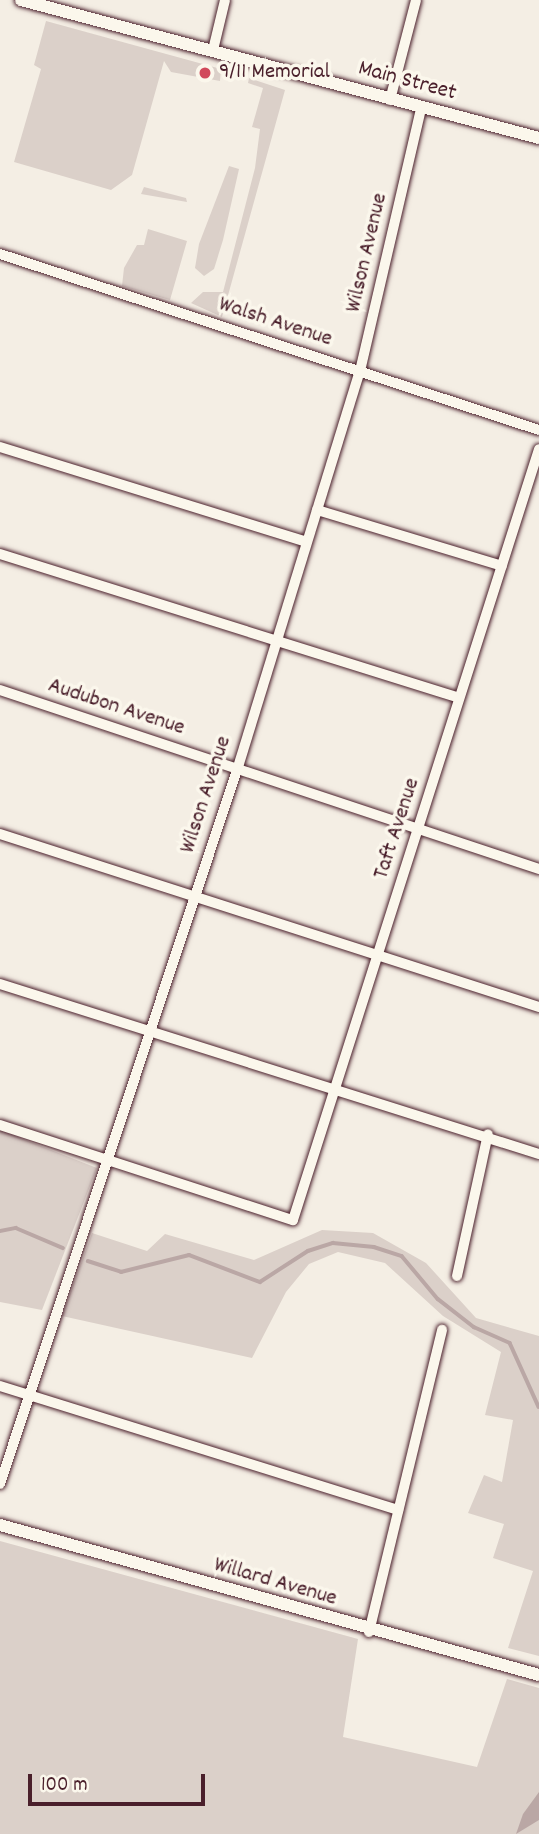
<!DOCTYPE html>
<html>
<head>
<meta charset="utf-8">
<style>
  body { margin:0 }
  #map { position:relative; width:539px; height:1834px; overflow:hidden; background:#f4eee4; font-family:Dekko,sans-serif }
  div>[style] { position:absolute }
  .green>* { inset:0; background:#dbd0c9 }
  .water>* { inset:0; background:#baa7a5 }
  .stream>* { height:3.5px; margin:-1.75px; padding:0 1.75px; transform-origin:1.75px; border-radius:1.75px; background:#baa7a5 }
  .roads { filter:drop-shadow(0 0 2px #4a1f2b) drop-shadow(0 0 2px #4a1f2b) }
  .street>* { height:10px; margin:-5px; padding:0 5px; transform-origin:5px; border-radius:5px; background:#fbf7ec }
  .secondary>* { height:12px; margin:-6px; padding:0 6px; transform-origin:6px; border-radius:6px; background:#fbf7ec }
  .dots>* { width:19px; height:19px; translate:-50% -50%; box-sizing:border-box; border:4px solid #fbf7ec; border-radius:50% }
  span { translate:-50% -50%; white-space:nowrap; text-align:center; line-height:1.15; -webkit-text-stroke:7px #fbf7ec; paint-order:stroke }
  .poi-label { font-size:23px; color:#4a1f2b }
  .left { translate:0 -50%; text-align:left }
  .street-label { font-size:23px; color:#4a1f2b }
  .scale { position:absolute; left:28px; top:1774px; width:177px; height:32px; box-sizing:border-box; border:4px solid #4a1f2b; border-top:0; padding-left:9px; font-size:21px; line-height:24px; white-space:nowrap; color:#4a1f2b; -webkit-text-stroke:5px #fbf7ec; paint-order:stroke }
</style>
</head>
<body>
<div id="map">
  <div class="green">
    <div style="clip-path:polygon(46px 21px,221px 69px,220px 81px,171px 72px,164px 61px,132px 175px,111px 190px,14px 162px,41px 69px,34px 65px)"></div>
    <div style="clip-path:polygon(249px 78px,285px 90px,222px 317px,191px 303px,203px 292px,223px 292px,255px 168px,260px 129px,252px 127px,263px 88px,248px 83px)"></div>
    <div style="clip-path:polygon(229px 166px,239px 169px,223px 240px,214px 269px,204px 276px,195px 268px,199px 244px)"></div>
    <div style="clip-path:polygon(144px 187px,186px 198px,187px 202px,141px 194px)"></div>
    <div style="clip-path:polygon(148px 229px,187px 241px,170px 300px,122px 286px,124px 268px,137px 245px,144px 245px)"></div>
    <div style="clip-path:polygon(0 1130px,97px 1168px,42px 1310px,0 1302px)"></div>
    <div style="clip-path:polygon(322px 1230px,373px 1233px,426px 1263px,476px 1318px,539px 1336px,539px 1656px,508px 1648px,533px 1571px,493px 1558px,504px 1524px,468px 1513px,484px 1475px,502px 1482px,513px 1420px,485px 1415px,501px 1352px,443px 1316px,385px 1263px,338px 1252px,309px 1264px,286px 1292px,252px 1358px,62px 1316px,92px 1233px,147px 1251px,165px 1234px,254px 1260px)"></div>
    <div style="clip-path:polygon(0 1541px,358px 1639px,343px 1737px,477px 1767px,507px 1679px,539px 1688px,539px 1834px,0 1834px)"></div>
  </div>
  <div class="water">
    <div style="clip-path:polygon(539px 1792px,539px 1820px,516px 1834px,523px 1814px)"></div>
  </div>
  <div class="stream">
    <div style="left:0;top:1231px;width:16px;rotate:-11deg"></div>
    <div style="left:16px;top:1228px;width:51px;rotate:23.1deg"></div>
    <div style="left:88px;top:1261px;width:35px;rotate:18deg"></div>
    <div style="left:121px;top:1272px;width:70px;rotate:-14deg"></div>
    <div style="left:189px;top:1255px;width:76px;rotate:20.8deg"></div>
    <div style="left:260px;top:1282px;width:57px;rotate:-32.9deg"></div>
    <div style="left:308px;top:1251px;width:26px;rotate:-18deg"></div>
    <div style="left:333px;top:1243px;width:41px;rotate:5.6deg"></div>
    <div style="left:374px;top:1247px;width:29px;rotate:18deg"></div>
    <div style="left:402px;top:1256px;width:56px;rotate:50.1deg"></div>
    <div style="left:438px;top:1299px;width:46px;rotate:37.9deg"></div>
    <div style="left:474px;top:1327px;width:39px;rotate:24deg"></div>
    <div style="left:510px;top:1343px;width:70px;rotate:65.6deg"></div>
  </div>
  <div class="roads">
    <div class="street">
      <div style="left:213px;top:50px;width:51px;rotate:-76.5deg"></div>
      <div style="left:390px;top:100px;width:103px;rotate:-75.4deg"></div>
      <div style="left:0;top:254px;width:567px;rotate:18.08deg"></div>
      <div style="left:0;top:447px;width:321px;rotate:17.2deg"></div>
      <div style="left:317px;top:510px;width:193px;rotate:16.8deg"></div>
      <div style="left:0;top:554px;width:481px;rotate:17.4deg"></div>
      <div style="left:0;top:690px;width:568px;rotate:18.37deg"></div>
      <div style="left:0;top:834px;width:566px;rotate:17.79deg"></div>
      <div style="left:0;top:984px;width:565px;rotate:17.51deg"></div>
      <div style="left:0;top:1125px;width:308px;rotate:18deg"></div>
      <div style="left:293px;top:1220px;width:809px;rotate:-72.3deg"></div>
      <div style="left:457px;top:1276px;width:145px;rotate:-77.7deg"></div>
      <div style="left:0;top:1386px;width:417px;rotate:17.3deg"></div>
      <div style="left:0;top:1484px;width:755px;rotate:-71.64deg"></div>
      <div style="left:238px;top:767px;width:414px;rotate:-72.9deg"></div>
      <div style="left:360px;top:371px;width:269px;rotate:-76.9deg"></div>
      <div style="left:369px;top:1632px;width:311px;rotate:-76.4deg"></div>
    </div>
    <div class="secondary">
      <div style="left:21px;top:0;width:536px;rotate:14.92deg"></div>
      <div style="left:0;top:1525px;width:559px;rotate:15.55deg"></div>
    </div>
  </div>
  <div class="dots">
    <div style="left:205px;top:73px;background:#d1495b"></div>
  </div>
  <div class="poi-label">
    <span class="left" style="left:219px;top:73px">9/11 Memorial</span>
  </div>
  <div class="street-label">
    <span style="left:407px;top:82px;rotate:15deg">Main Street</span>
    <span style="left:368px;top:253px;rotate:-77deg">Wilson Avenue</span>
    <span style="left:275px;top:323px;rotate:18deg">Walsh Avenue</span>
    <span style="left:116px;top:708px;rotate:18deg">Audubon Avenue</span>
    <span style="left:207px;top:795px;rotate:-72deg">Wilson Avenue</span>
    <span style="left:398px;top:829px;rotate:-72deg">Taft Avenue</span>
    <span style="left:275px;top:1583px;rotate:16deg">Willard Avenue</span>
  </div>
  <div class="scale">100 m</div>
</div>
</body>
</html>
